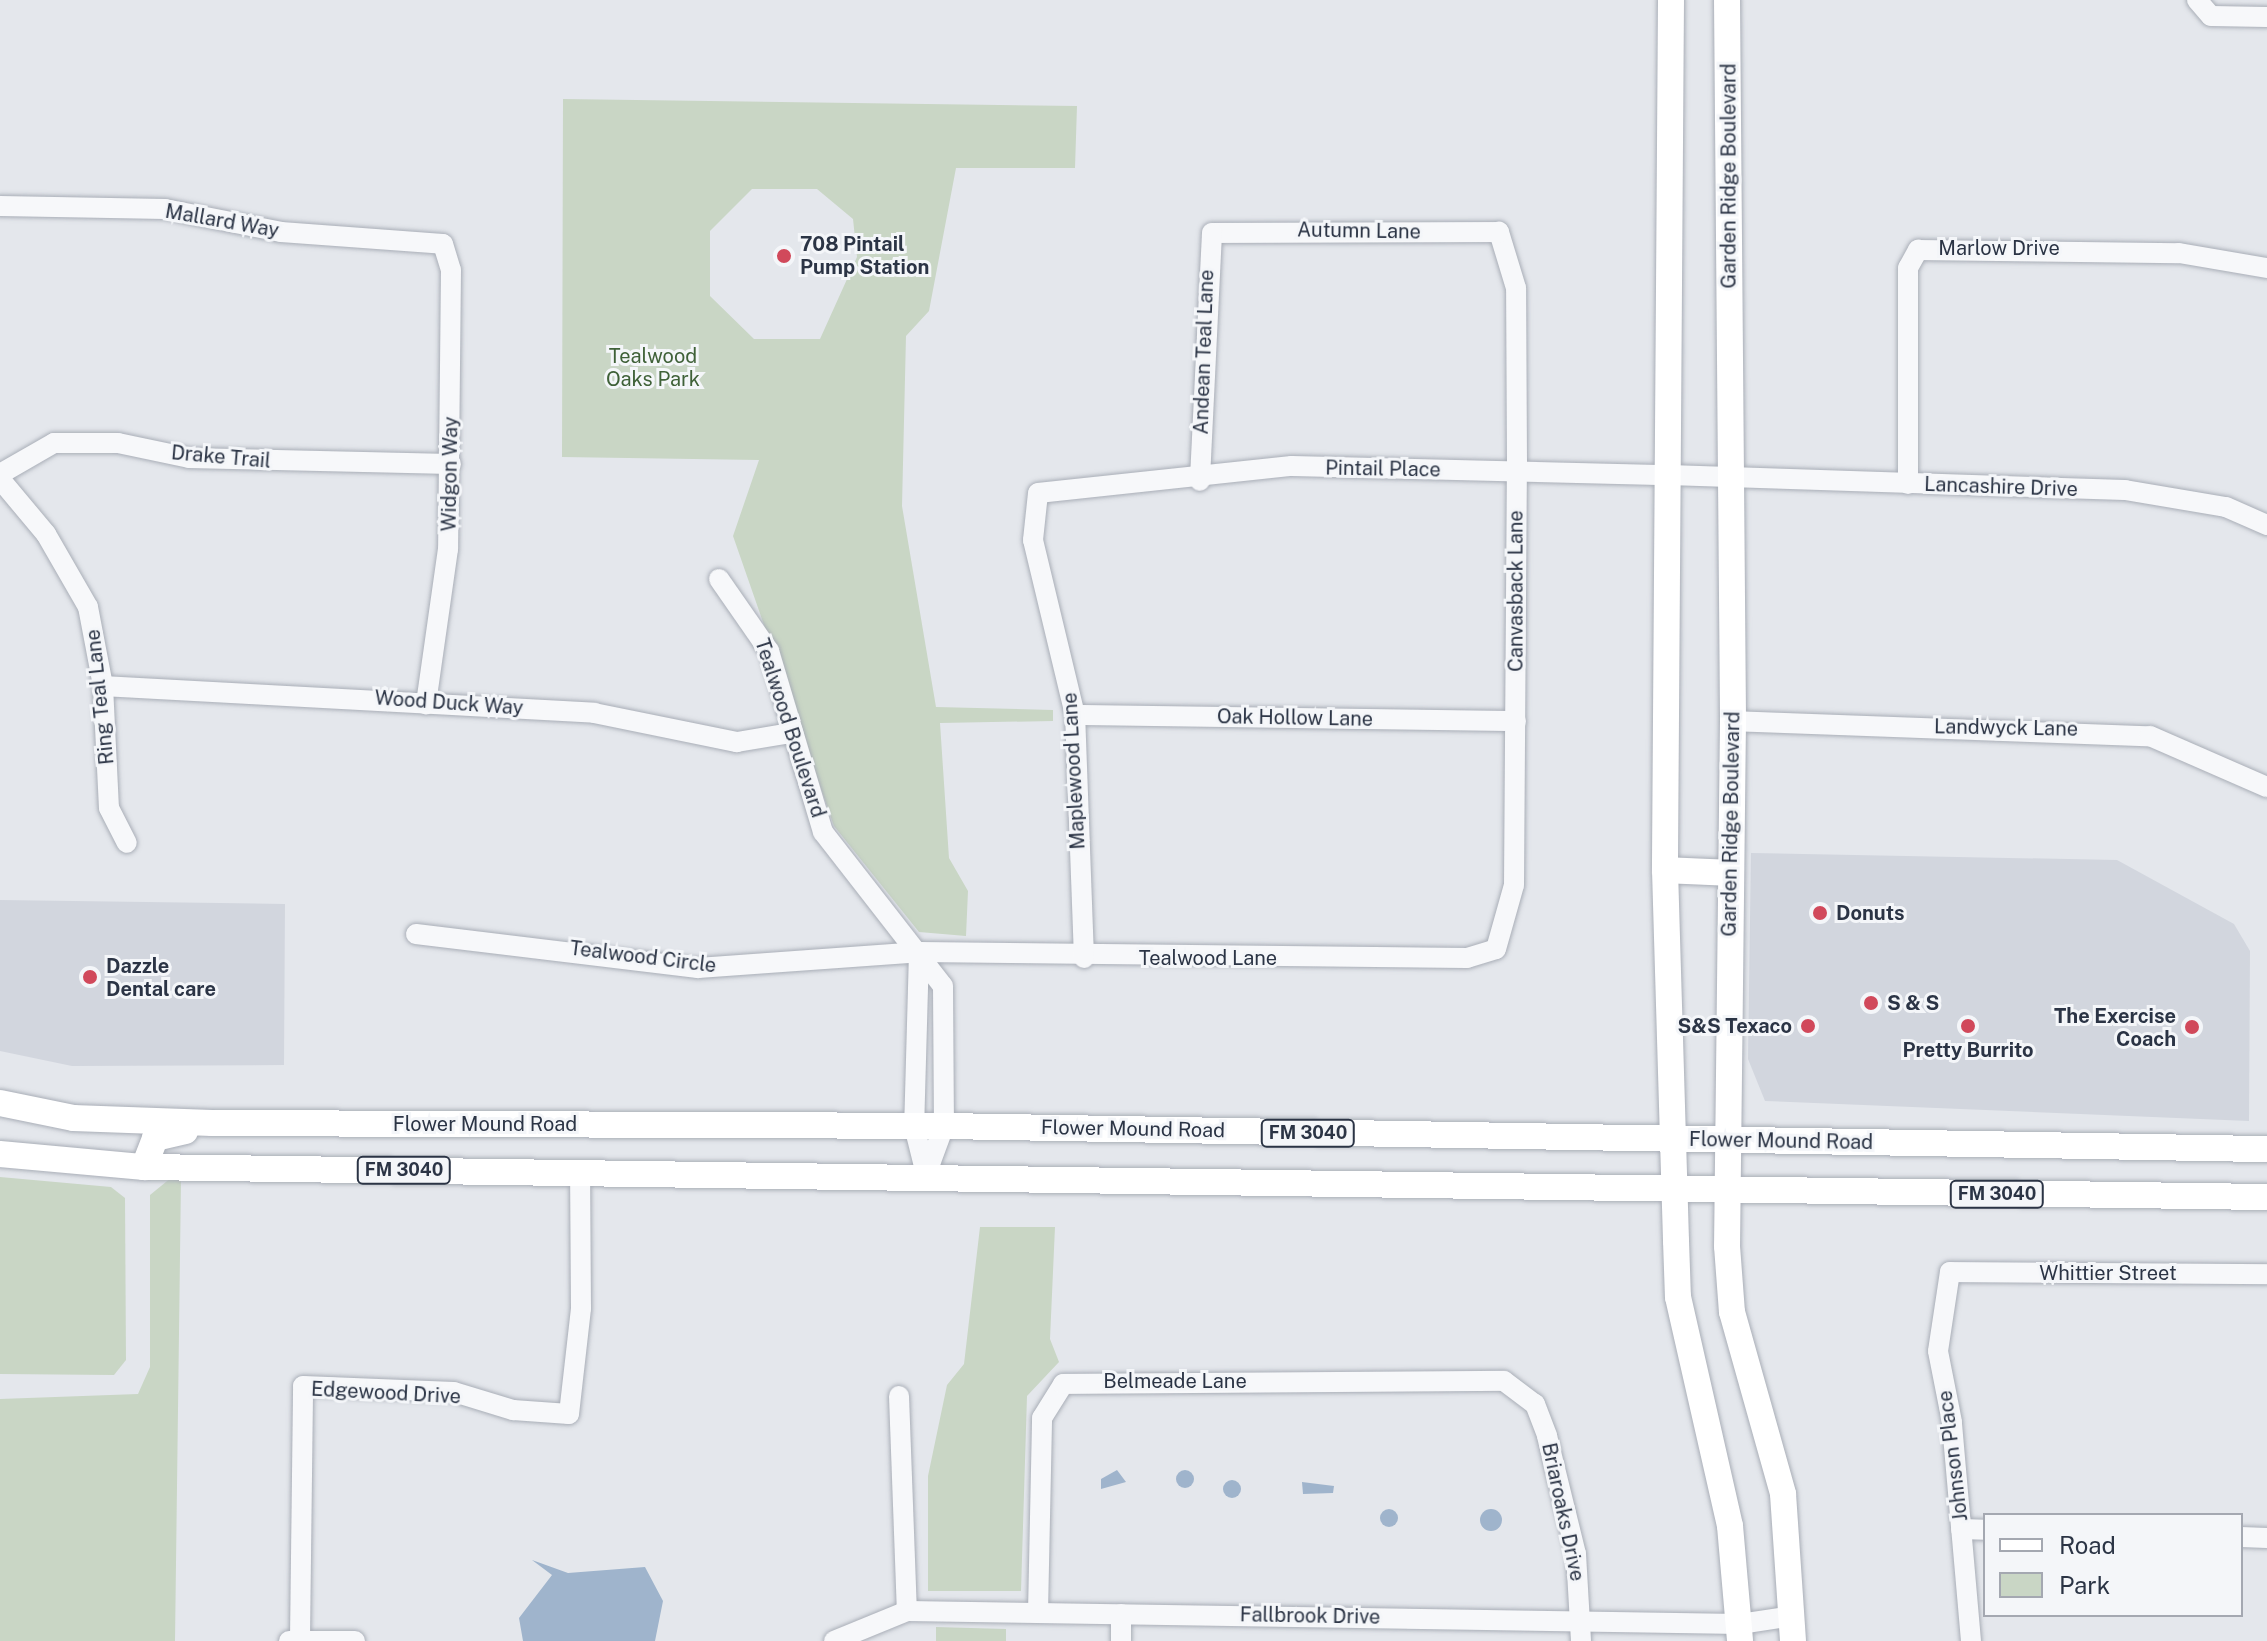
<!DOCTYPE html>
<html>
<head>
<meta charset="utf-8">
<style>
  body { margin:0 }
  #map { position:relative; width:2267px; height:1641px; overflow:hidden; background:#e4e7ec; font-family:"Public Sans",sans-serif }
  div>[style] { position:absolute }
  .built>* { inset:0; background:#d2d6de }
  .green>* { inset:0; background:#c9d6c5 }
  .water>* { inset:0; background:#9fb4cc }
  .round { border-radius:50% }
  .roads { filter:drop-shadow(0 0 2px #a9aeb7) drop-shadow(0 0 2px #a9aeb7) }
  .minor>* { height:20px; margin:-10px; padding:0 10px; transform-origin:10px; border-radius:10px; background:#f7f8fa }
  .major>* { height:26px; margin:-13px; padding:0 13px; transform-origin:13px; border-radius:13px; background:#fff }
  .dots>* { width:22px; height:22px; translate:-50% -50%; box-sizing:border-box; border:4px solid #f4f6f9; border-radius:50% }
  span { translate:-50% -50%; white-space:nowrap; text-align:center; line-height:1.15; -webkit-text-stroke:6px #f4f6f9; paint-order:stroke }
  .shield-label span { padding:2px 6px; background:#f4f6f9; border:2px solid; border-radius:6px; -webkit-text-stroke-width:0 }
  .shield-label { font-size:18px; color:#2b3445; font-weight:700 }
  .street-label { font-size:20px; color:#2b3445 }
  .poi-label { font-size:20px; color:#2b3445; font-weight:700 }
  .left { translate:0 -50%; text-align:left }
  .right { translate:-100% -50%; text-align:right }
  .park-label { font-size:20px; color:#3f6138 }
  .legend { position:absolute; left:1983px; top:1513px; width:260px; height:104px; box-sizing:border-box; background:#f4f6f9; border:2px solid #a4a8b1; margin:0; padding:10px 14px; list-style:none; font-size:24px; color:#2b3445 }
  .legend li { display:flex; align-items:center; gap:16px; height:40px }
  .legend b { width:40px; border:2px solid #a4a8b1 }
</style>
</head>
<body>
<div id="map">
  <div class="built">
    <div style="clip-path:polygon(1751px 853px,2117px 860px,2234px 924px,2250px 951px,2249px 1121px,1765px 1101px,1748px 1059px)"></div>
    <div style="clip-path:polygon(0 900px,285px 904px,284px 1065px,72px 1066px,0 1051px)"></div>
  </div>
  <div class="green">
    <div style="clip-path:polygon(evenodd,563px 99px,1077px 106px,1075px 168px,956px 168px,929px 311px,906px 336px,902px 506px,936px 707px,1053px 710px,1053px 721px,940px 723px,949px 858px,968px 891px,966px 936px,919px 932px,834px 826px,733px 536px,759px 460px,562px 457px,563px 99px,752px 189px,817px 189px,853px 219px,857px 257px,820px 339px,754px 339px,710px 296px,710px 231px,752px 189px)"></div>
    <div style="clip-path:polygon(0 1177px,111px 1187px,125px 1198px,126px 1360px,114px 1375px,0 1374px)"></div>
    <div style="clip-path:polygon(172px 1177px,181px 1179px,175px 1641px,0 1641px,0 1399px,138px 1394px,150px 1367px,150px 1195px)"></div>
    <div style="clip-path:polygon(980px 1227px,1055px 1227px,1050px 1339px,1059px 1362px,1027px 1396px,1021px 1591px,928px 1591px,928px 1476px,947px 1385px,964px 1364px)"></div>
    <div style="clip-path:polygon(936px 1627px,1006px 1629px,1006px 1641px,936px 1641px)"></div>
  </div>
  <div class="water">
    <div class="round" style="left:1176px;top:1470px;width:18px;height:18px"></div>
    <div style="clip-path:polygon(1117px 1470px,1126px 1482px,1101px 1489px,1101px 1479px)"></div>
    <div class="round" style="left:1223px;top:1480px;width:18px;height:18px"></div>
    <div style="clip-path:polygon(1302px 1482px,1334px 1486px,1333px 1493px,1303px 1494px)"></div>
    <div class="round" style="left:1380px;top:1509px;width:18px;height:18px"></div>
    <div class="round" style="left:1480px;top:1509px;width:22px;height:22px"></div>
    <div style="clip-path:polygon(532px 1560px,568px 1573px,645px 1567px,663px 1601px,655px 1641px,523px 1641px,519px 1618px,552px 1575px)"></div>
  </div>
  <div class="roads">
    <div class="minor">
      <div style="left:2197px;top:0;width:21px;rotate:49deg"></div>
      <div style="left:2211px;top:16px;width:56px;rotate:1deg"></div>
      <div style="left:0;top:206px;width:165px;rotate:1deg"></div>
      <div style="left:165px;top:209px;width:118px;rotate:11.2deg"></div>
      <div style="left:281px;top:232px;width:162px;rotate:4.2deg"></div>
      <div style="left:443px;top:244px;width:27px;rotate:73deg"></div>
      <div style="left:451px;top:270px;width:279px;rotate:90.6deg"></div>
      <div style="left:448px;top:549px;width:157px;rotate:98.1deg"></div>
      <div style="left:0;top:474px;width:62px;rotate:-29.9deg"></div>
      <div style="left:54px;top:443px;width:64px"></div>
      <div style="left:118px;top:443px;width:73px;rotate:11.9deg"></div>
      <div style="left:189px;top:458px;width:262px;rotate:1.3deg"></div>
      <div style="left:0;top:479px;width:72px;rotate:50.1deg"></div>
      <div style="left:46px;top:534px;width:84px;rotate:60.1deg"></div>
      <div style="left:88px;top:607px;width:80px;rotate:79.2deg"></div>
      <div style="left:103px;top:686px;width:122px;rotate:87.2deg"></div>
      <div style="left:109px;top:808px;width:39px;rotate:63deg"></div>
      <div style="left:1908px;top:484px;width:216px;rotate:-90deg"></div>
      <div style="left:1908px;top:268px;width:21px;rotate:-61deg"></div>
      <div style="left:1918px;top:250px;width:261px;rotate:0.7deg"></div>
      <div style="left:2179px;top:253px;width:89px;rotate:9.7deg"></div>
      <div style="left:719px;top:579px;width:88px;rotate:55.2deg"></div>
      <div style="left:769px;top:651px;width:189px;rotate:73.4deg"></div>
      <div style="left:823px;top:832px;width:195px;rotate:52.1deg"></div>
      <div style="left:943px;top:986px;width:140px;rotate:89.6deg"></div>
      <div style="left:944px;top:1126px;width:52px;rotate:110.2deg"></div>
      <div style="left:103px;top:686px;width:492px;rotate:3.1deg"></div>
      <div style="left:594px;top:713px;width:146px;rotate:11.5deg"></div>
      <div style="left:737px;top:742px;width:55px;rotate:-9.5deg"></div>
      <div style="left:1075px;top:715px;width:441px;rotate:0.8deg"></div>
      <div style="left:1733px;top:721px;width:417px;rotate:2.1deg"></div>
      <div style="left:2150px;top:736px;width:128px;rotate:23.6deg"></div>
      <div style="left:416px;top:934px;width:284px;rotate:6.9deg"></div>
      <div style="left:698px;top:968px;width:222px;rotate:-4.1deg"></div>
      <div style="left:919px;top:952px;width:548px;rotate:0.63deg"></div>
      <div style="left:1467px;top:958px;width:30px;rotate:-17deg"></div>
      <div style="left:1496px;top:949px;width:66px;rotate:-74.3deg"></div>
      <div style="left:1514px;top:885px;width:422px;rotate:-89.6deg"></div>
      <div style="left:1517px;top:463px;width:175px;rotate:-90.3deg"></div>
      <div style="left:1516px;top:288px;width:59px;rotate:-106.9deg"></div>
      <div style="left:1499px;top:232px;width:287px;rotate:179.8deg"></div>
      <div style="left:1212px;top:233px;width:248px;rotate:92.8deg"></div>
      <div style="left:919px;top:952px;width:174px;rotate:91.6deg"></div>
      <div style="left:914px;top:1126px;width:49px;rotate:76deg"></div>
      <div style="left:1084px;top:958px;width:243px;rotate:-92.1deg"></div>
      <div style="left:1075px;top:715px;width:180px;rotate:-103.5deg"></div>
      <div style="left:1033px;top:540px;width:47px;rotate:-83.9deg"></div>
      <div style="left:1038px;top:493px;width:255px;rotate:-6.1deg"></div>
      <div style="left:1292px;top:466px;width:377px;rotate:1.4deg"></div>
      <div style="left:1669px;top:475px;width:456px;rotate:1.9deg"></div>
      <div style="left:2125px;top:490px;width:102px;rotate:9.6deg"></div>
      <div style="left:2226px;top:507px;width:45px;rotate:23.7deg"></div>
      <div style="left:899px;top:1396px;width:215px;rotate:87.9deg"></div>
      <div style="left:1961px;top:1529px;width:24px;rotate:2deg"></div>
      <div style="left:2241px;top:1537px;width:26px;rotate:2deg"></div>
      <div style="left:1038px;top:1613px;width:195px;rotate:-88.8deg"></div>
      <div style="left:1042px;top:1418px;width:40px;rotate:-58deg"></div>
      <div style="left:1063px;top:1384px;width:441px;rotate:-0.4deg"></div>
      <div style="left:1504px;top:1381px;width:39px;rotate:37deg"></div>
      <div style="left:1535px;top:1404px;width:34px;rotate:69deg"></div>
      <div style="left:1547px;top:1436px;width:122px;rotate:76.2deg"></div>
      <div style="left:1576px;top:1554px;width:87px;rotate:86.7deg"></div>
      <div style="left:300px;top:1639px;width:253px;rotate:-89.3deg"></div>
      <div style="left:303px;top:1386px;width:151px;rotate:2.3deg"></div>
      <div style="left:454px;top:1392px;width:62px;rotate:17deg"></div>
      <div style="left:513px;top:1410px;width:56px;rotate:4.1deg"></div>
      <div style="left:569px;top:1414px;width:107px;rotate:-83.5deg"></div>
      <div style="left:581px;top:1308px;width:136px;rotate:-90.4deg"></div>
      <div style="left:289px;top:1641px;width:66px"></div>
      <div style="left:834px;top:1641px;width:79px;rotate:-22.3deg"></div>
      <div style="left:907px;top:1611px;width:833px;rotate:0.89deg"></div>
      <div style="left:1740px;top:1624px;width:54px;rotate:-8.6deg"></div>
      <div style="left:1121px;top:1641px;width:27px;rotate:-90deg"></div>
      <div style="left:1971px;top:1641px;width:220px;rotate:-95deg"></div>
      <div style="left:1952px;top:1422px;width:72px;rotate:-101.2deg"></div>
      <div style="left:1938px;top:1351px;width:80px;rotate:-81.4deg"></div>
      <div style="left:1950px;top:1272px;width:317px;rotate:0.4deg"></div>
    </div>
    <div class="major">
      <div style="left:1671px;top:0;width:870px;rotate:90.4deg"></div>
      <div style="left:1665px;top:870px;width:371px;rotate:88.3deg"></div>
      <div style="left:1676px;top:1241px;width:56px;rotate:88deg"></div>
      <div style="left:1678px;top:1297px;width:235px;rotate:77.2deg"></div>
      <div style="left:1730px;top:1526px;width:115px;rotate:85deg"></div>
      <div style="left:1727px;top:0;width:721px;rotate:89.52deg"></div>
      <div style="left:1733px;top:721px;width:525px;rotate:90.65deg"></div>
      <div style="left:1727px;top:1246px;width:66px;rotate:85.7deg"></div>
      <div style="left:1732px;top:1312px;width:189px;rotate:74.3deg"></div>
      <div style="left:1783px;top:1494px;width:147px;rotate:86.1deg"></div>
      <div style="left:1665px;top:870px;width:66px;rotate:2.6deg"></div>
      <div style="left:0;top:1103px;width:75px;rotate:11.6deg"></div>
      <div style="left:73px;top:1118px;width:139px;rotate:2.1deg"></div>
      <div style="left:212px;top:1123px;width:732px;rotate:0.23deg"></div>
      <div style="left:944px;top:1126px;width:1323px;rotate:1deg"></div>
      <div style="left:0;top:1154px;width:145px;rotate:5.2deg"></div>
      <div style="left:144px;top:1167px;width:2123px;rotate:0.81deg"></div>
      <div style="left:144px;top:1167px;width:31px;rotate:-69deg"></div>
      <div style="left:155px;top:1138px;width:31px;rotate:-13deg"></div>
    </div>
  </div>
  <div class="dots">
    <div style="left:784px;top:256px;background:#d1495b"></div>
    <div style="left:1820px;top:913px;background:#d1495b"></div>
    <div style="left:90px;top:977px;background:#d1495b"></div>
    <div style="left:1871px;top:1003px;background:#d1495b"></div>
    <div style="left:1808px;top:1026px;background:#d1495b"></div>
    <div style="left:1968px;top:1026px;background:#d1495b"></div>
    <div style="left:2192px;top:1027px;background:#d1495b"></div>
  </div>
  <div class="shield-label">
    <span style="left:1308px;top:1133px">FM 3040</span>
    <span style="left:404px;top:1170px">FM 3040</span>
    <span style="left:1997px;top:1194px">FM 3040</span>
  </div>
  <div class="street-label">
    <span style="left:1729px;top:176px;rotate:-90deg">Garden Ridge Boulevard</span>
    <span style="left:222px;top:221px;rotate:10deg">Mallard Way</span>
    <span style="left:1359px;top:231px;rotate:1deg">Autumn Lane</span>
    <span style="left:1999px;top:248px">Marlow Drive</span>
    <span style="left:1204px;top:352px;rotate:-88deg">Andean Teal Lane</span>
    <span style="left:221px;top:457px;rotate:5deg">Drake Trail</span>
    <span style="left:1383px;top:469px;rotate:1deg">Pintail Place</span>
    <span style="left:450px;top:474px;rotate:-89deg">Widgon Way</span>
    <span style="left:2001px;top:487px;rotate:2deg">Lancashire Drive</span>
    <span style="left:1516px;top:591px;rotate:-90deg">Canvasback Lane</span>
    <span style="left:100px;top:697px;rotate:-96deg">Ring Teal Lane</span>
    <span style="left:449px;top:703px;rotate:4deg">Wood Duck Way</span>
    <span style="left:1295px;top:718px;rotate:1deg">Oak Hollow Lane</span>
    <span style="left:790px;top:728px;rotate:72deg">Tealwood Boulevard</span>
    <span style="left:2006px;top:728px;rotate:1deg">Landwyck Lane</span>
    <span style="left:1074px;top:771px;rotate:-93deg">Maplewood Lane</span>
    <span style="left:1731px;top:824px;rotate:-89deg">Garden Ridge Boulevard</span>
    <span style="left:643px;top:957px;rotate:7deg">Tealwood Circle</span>
    <span style="left:1208px;top:958px">Tealwood Lane</span>
    <span style="left:485px;top:1124px">Flower Mound Road</span>
    <span style="left:1133px;top:1129px;rotate:1deg">Flower Mound Road</span>
    <span style="left:1781px;top:1141px;rotate:1deg">Flower Mound Road</span>
    <span style="left:2108px;top:1273px">Whittier Street</span>
    <span style="left:1175px;top:1381px">Belmeade Lane</span>
    <span style="left:386px;top:1393px;rotate:3deg">Edgewood Drive</span>
    <span style="left:1953px;top:1456px;rotate:-97deg">Johnson Place</span>
    <span style="left:1563px;top:1512px;rotate:78deg">Briaroaks Drive</span>
    <span style="left:1310px;top:1616px;rotate:1deg">Fallbrook Drive</span>
  </div>
  <div class="poi-label">
    <span class="left" style="left:800px;top:256px">708 Pintail<br>Pump Station</span>
    <span class="left" style="left:1836px;top:913px">Donuts</span>
    <span class="left" style="left:106px;top:978px">Dazzle<br>Dental care</span>
    <span class="left" style="left:1887px;top:1003px">S &amp; S</span>
    <span class="right" style="left:2176px;top:1028px">The Exercise<br>Coach</span>
    <span class="right" style="left:1792px;top:1026px">S&amp;S Texaco</span>
    <span style="left:1968px;top:1050px">Pretty Burrito</span>
  </div>
  <div class="park-label">
    <span style="left:653px;top:368px">Tealwood<br>Oaks Park</span>
  </div>
  <ul class="legend">
  <li><b style="height:10px;background:#fff"></b>Road</li>
  <li><b style="height:22px;background:#c9d6c5"></b>Park</li>
  </ul>
</div>
</body>
</html>
